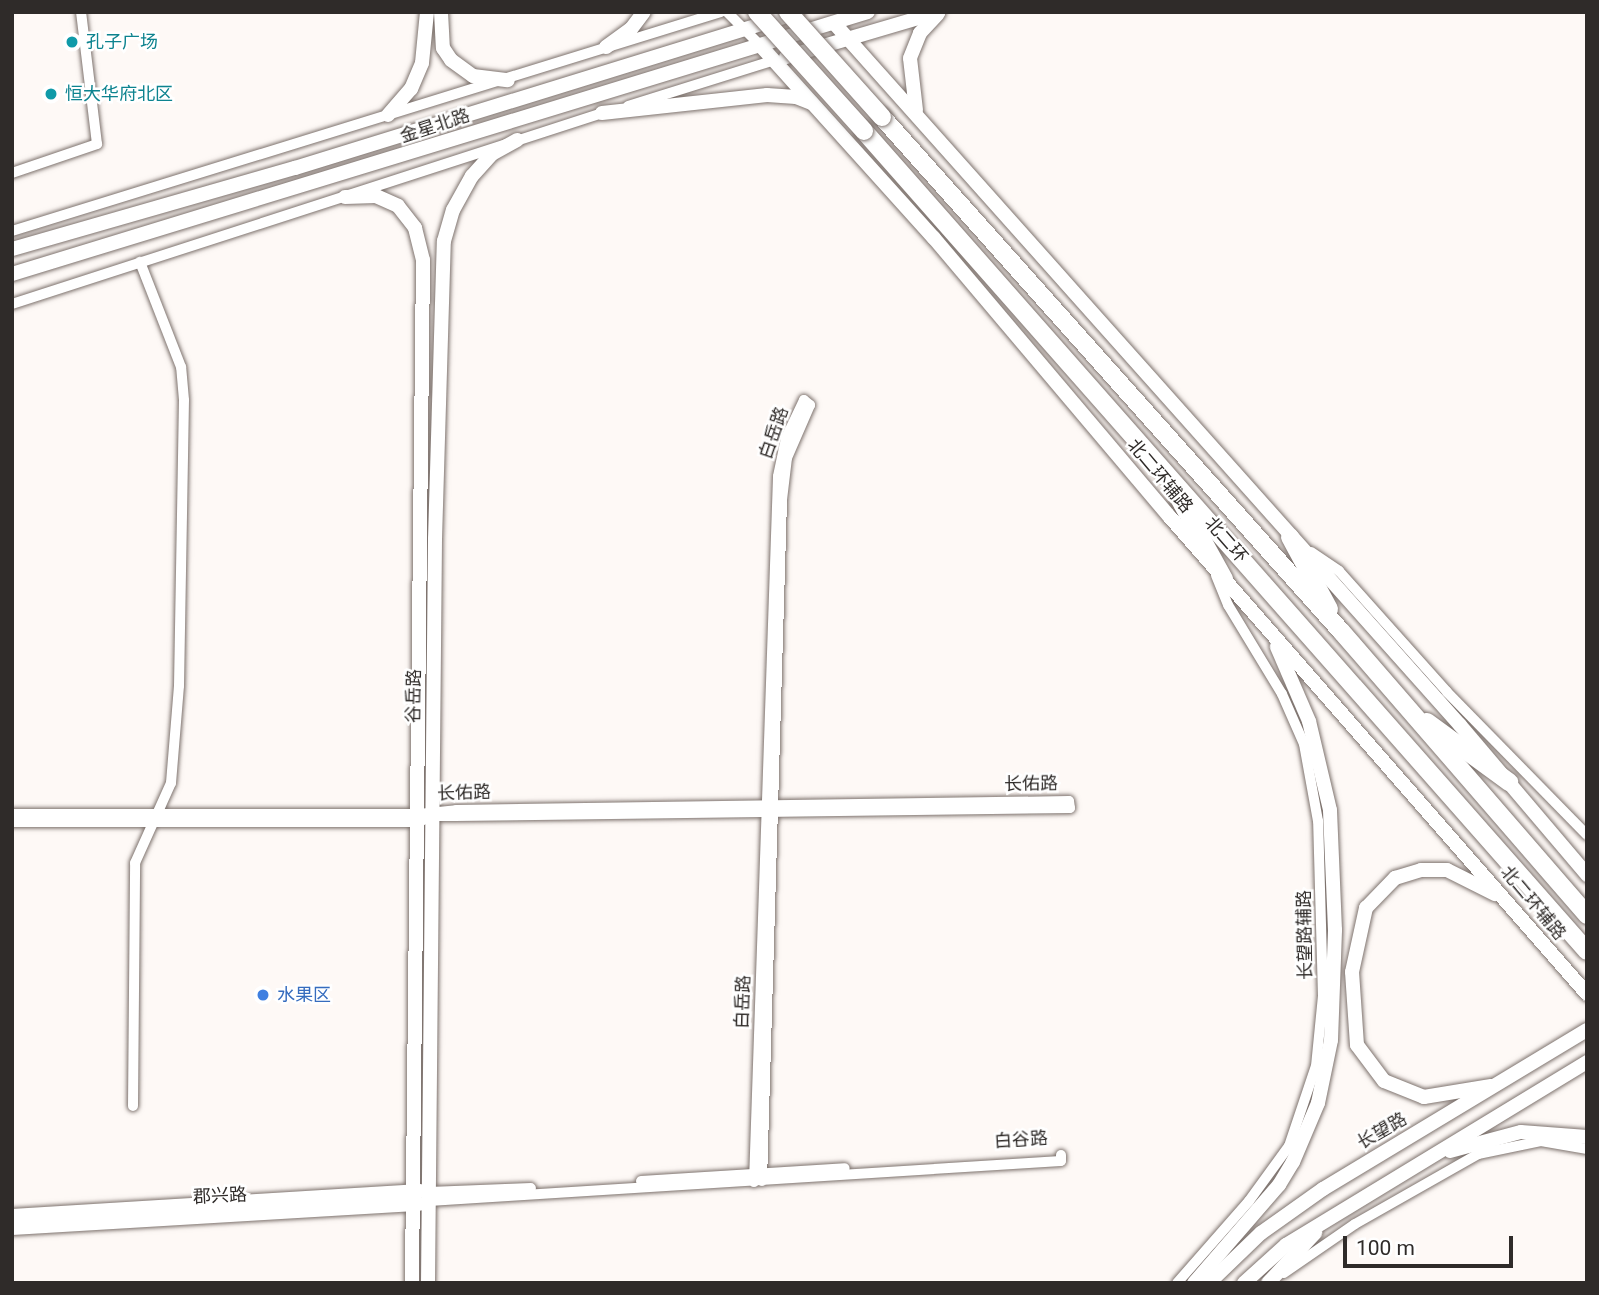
<!DOCTYPE html>
<html>
<head>
<meta charset="utf-8">
<style>
  body { margin:0 }
  #map { position:relative; width:1599px; height:1295px; overflow:hidden; background:#fef9f6; font-family:Roboto,"Noto Sans SC",sans-serif }
  div>[style] { position:absolute }
  .roads { filter:drop-shadow(0 0 2px #7d726d) drop-shadow(0 0 2px #7d726d) }
  .minor>* { height:10px; margin:-5px; padding:0 5px; transform-origin:5px; border-radius:5px; background:#fff }
  .major>* { height:14px; margin:-7px; padding:0 7px; transform-origin:7px; border-radius:7px; background:#fff }
  .highway>* { height:18px; margin:-9px; padding:0 9px; transform-origin:9px; border-radius:9px; background:#fff }
  .bridges { filter:drop-shadow(0 0 2px #7d726d) drop-shadow(0 0 2px #7d726d) }
  .highway-bridge>* { height:18px; margin:-9px; padding:0 9px; transform-origin:9px; border-radius:9px; background:#fff }
  .dots>* { width:19px; height:19px; translate:-50% -50%; box-sizing:border-box; border:4px solid #fff; border-radius:50% }
  span { translate:-50% -50%; white-space:nowrap; text-align:center; line-height:1.15; -webkit-text-stroke:5px #fff; paint-order:stroke }
  .culture-label { font-size:18px; color:#0d838f }
  .left { translate:0 -50%; text-align:left }
  .street-label { font-size:18px; color:#2f2b29 }
  .shop-label { font-size:18px; color:#366cbe }
  .frame { position:absolute; inset:0; border:14px solid #2f2b29; pointer-events:none }
  .scale { position:absolute; left:1343px; top:1236px; width:170px; height:32px; box-sizing:border-box; border:4px solid #2f2b29; border-top:0; padding-left:9px; font-size:21px; line-height:24px; white-space:nowrap; color:#2f2b29; -webkit-text-stroke:5px #fff; paint-order:stroke }
</style>
</head>
<body>
<div id="map">
  <div class="roads">
    <div class="minor">
      <div style="left:727px;top:12px;width:47px;rotate:45deg"></div>
      <div style="left:628px;top:106px;width:154px;rotate:-17.4deg"></div>
      <div style="left:12px;top:173px;width:90px;rotate:-18.8deg"></div>
      <div style="left:97px;top:144px;width:133px;rotate:-96.9deg"></div>
      <div style="left:12px;top:231px;width:742px;rotate:-17.17deg"></div>
      <div style="left:12px;top:304px;width:627px;rotate:-17.92deg"></div>
      <div style="left:1311px;top:552px;width:34px;rotate:34deg"></div>
      <div style="left:1339px;top:571px;width:162px;rotate:48.2deg"></div>
      <div style="left:1447px;top:692px;width:200px;rotate:45.6deg"></div>
      <div style="left:12px;top:814px;width:407px"></div>
      <div style="left:419px;top:814px;width:37px;rotate:-6deg"></div>
      <div style="left:456px;top:810px;width:613px;rotate:-0.84deg"></div>
      <div style="left:1069px;top:801px;width:7px;rotate:82deg"></div>
      <div style="left:1070px;top:808px;width:615px;rotate:179.25deg"></div>
      <div style="left:455px;top:816px;width:24px;rotate:180deg"></div>
      <div style="left:431px;top:816px;width:13px;rotate:153deg"></div>
      <div style="left:419px;top:822px;width:407px;rotate:180deg"></div>
      <div style="left:133px;top:1106px;width:243px;rotate:-89.5deg"></div>
      <div style="left:135px;top:863px;width:88px;rotate:-65.8deg"></div>
      <div style="left:171px;top:783px;width:97px;rotate:-85.3deg"></div>
      <div style="left:179px;top:686px;width:286px;rotate:-89deg"></div>
      <div style="left:184px;top:400px;width:33px;rotate:-95deg"></div>
      <div style="left:181px;top:367px;width:113px;rotate:-111.3deg"></div>
      <div style="left:641px;top:1181px;width:204px;rotate:-3.6deg"></div>
      <div style="left:754px;top:1182px;width:706px;rotate:-88.05deg"></div>
      <div style="left:778px;top:476px;width:39px;rotate:-78deg"></div>
      <div style="left:786px;top:438px;width:42px;rotate:-64.7deg"></div>
      <div style="left:804px;top:400px;width:8px;rotate:40deg"></div>
      <div style="left:810px;top:405px;width:58px;rotate:113.5deg"></div>
      <div style="left:787px;top:458px;width:42px;rotate:96.8deg"></div>
      <div style="left:782px;top:500px;width:681px;rotate:91.68deg"></div>
      <div style="left:429px;top:1192px;width:102px;rotate:-2.2deg"></div>
      <div style="left:429px;top:1201px;width:633px;rotate:-3.62deg"></div>
      <div style="left:1061px;top:1161px;width:6px;rotate:-90deg"></div>
      <div style="left:1284px;top:1273px;width:86px;rotate:-34.6deg"></div>
      <div style="left:1355px;top:1224px;width:142px;rotate:-29.6deg"></div>
      <div style="left:1478px;top:1154px;width:64px;rotate:-11.7deg"></div>
      <div style="left:1541px;top:1141px;width:47px;rotate:9.9deg"></div>
      <div style="left:1177px;top:1283px;width:109px;rotate:-48.7deg"></div>
      <div style="left:1249px;top:1201px;width:68px;rotate:-54deg"></div>
      <div style="left:1289px;top:1146px;width:84px;rotate:-71.4deg"></div>
      <div style="left:1316px;top:1066px;width:70px;rotate:-84.3deg"></div>
      <div style="left:1323px;top:996px;width:175px;rotate:-91.6deg"></div>
      <div style="left:1318px;top:821px;width:78px;rotate:-100.3deg"></div>
      <div style="left:1304px;top:744px;width:55px;rotate:-113.7deg"></div>
      <div style="left:1282px;top:694px;width:104px;rotate:-121.2deg"></div>
      <div style="left:1228px;top:605px;width:32px;rotate:-112deg"></div>
    </div>
    <div class="major">
      <div style="left:441px;top:12px;width:36px;rotate:87deg"></div>
      <div style="left:443px;top:48px;width:14px;rotate:56deg"></div>
      <div style="left:451px;top:60px;width:27px;rotate:36deg"></div>
      <div style="left:473px;top:76px;width:35px;rotate:7deg"></div>
      <div style="left:834px;top:23px;width:941px;rotate:48.28deg"></div>
      <div style="left:1460px;top:725px;width:197px;rotate:49.7deg"></div>
      <div style="left:760px;top:45px;width:260px;rotate:48deg"></div>
      <div style="left:934px;top:238px;width:364px;rotate:49.8deg"></div>
      <div style="left:1169px;top:516px;width:635px;rotate:48.83deg"></div>
      <div style="left:606px;top:47px;width:31px;rotate:-36deg"></div>
      <div style="left:631px;top:29px;width:21px;rotate:-53deg"></div>
      <div style="left:786px;top:57px;width:159px;rotate:-16.4deg"></div>
      <div style="left:916px;top:110px;width:52px;rotate:-96.6deg"></div>
      <div style="left:910px;top:58px;width:27px;rotate:-68deg"></div>
      <div style="left:920px;top:33px;width:26px;rotate:-47deg"></div>
      <div style="left:602px;top:113px;width:166px;rotate:-6.2deg"></div>
      <div style="left:767px;top:95px;width:29px;rotate:4deg"></div>
      <div style="left:796px;top:97px;width:17px;rotate:21deg"></div>
      <div style="left:388px;top:115px;width:35px;rotate:-49deg"></div>
      <div style="left:411px;top:89px;width:28px;rotate:-67deg"></div>
      <div style="left:422px;top:63px;width:51px;rotate:-84.4deg"></div>
      <div style="left:345px;top:197px;width:31px;rotate:-2deg"></div>
      <div style="left:376px;top:196px;width:24px;rotate:24deg"></div>
      <div style="left:398px;top:206px;width:28px;rotate:52deg"></div>
      <div style="left:415px;top:228px;width:33px;rotate:76deg"></div>
      <div style="left:423px;top:260px;width:1023px;rotate:90.62deg"></div>
      <div style="left:12px;top:249px;width:294px;rotate:-16deg"></div>
      <div style="left:295px;top:168px;width:525px;rotate:-17.16deg"></div>
      <div style="left:12px;top:274px;width:895px;rotate:-17.02deg"></div>
      <div style="left:1491px;top:1086px;width:68px;rotate:170.7deg"></div>
      <div style="left:1424px;top:1097px;width:43px;rotate:-158.2deg"></div>
      <div style="left:1384px;top:1081px;width:45px;rotate:-126.9deg"></div>
      <div style="left:1357px;top:1045px;width:73px;rotate:-93.9deg"></div>
      <div style="left:1352px;top:972px;width:66px;rotate:-77.7deg"></div>
      <div style="left:1366px;top:908px;width:42px;rotate:-46deg"></div>
      <div style="left:1395px;top:878px;width:27px;rotate:-17deg"></div>
      <div style="left:1421px;top:870px;width:26px"></div>
      <div style="left:1447px;top:870px;width:54px;rotate:26.6deg"></div>
      <div style="left:1450px;top:1151px;width:73px;rotate:-15deg"></div>
      <div style="left:1521px;top:1132px;width:66px;rotate:4.3deg"></div>
      <div style="left:12px;top:1216px;width:409px;rotate:-3.5deg"></div>
      <div style="left:12px;top:1228px;width:408px;rotate:-3.4deg"></div>
      <div style="left:428px;top:1283px;width:744px;rotate:-89.46deg"></div>
      <div style="left:435px;top:539px;width:298px;rotate:-88.3deg"></div>
      <div style="left:444px;top:241px;width:32px;rotate:-74deg"></div>
      <div style="left:453px;top:210px;width:39px;rotate:-61deg"></div>
      <div style="left:472px;top:176px;width:30px;rotate:-48deg"></div>
      <div style="left:492px;top:154px;width:29px;rotate:-29deg"></div>
      <div style="left:1194px;top:1283px;width:130px;rotate:-49.1deg"></div>
      <div style="left:1279px;top:1185px;width:27px;rotate:-59deg"></div>
      <div style="left:1293px;top:1162px;width:64px;rotate:-67deg"></div>
      <div style="left:1318px;top:1103px;width:64px;rotate:-78.3deg"></div>
      <div style="left:1331px;top:1040px;width:110px;rotate:-87.9deg"></div>
      <div style="left:1335px;top:930px;width:120px;rotate:-92.4deg"></div>
      <div style="left:1330px;top:810px;width:91px;rotate:-103.3deg"></div>
      <div style="left:1309px;top:721px;width:81px;rotate:-113.4deg"></div>
      <div style="left:1209px;top:1283px;width:72px;rotate:-43.9deg"></div>
      <div style="left:1261px;top:1233px;width:76px;rotate:-35.4deg"></div>
      <div style="left:1323px;top:1189px;width:308px;rotate:-31.1deg"></div>
      <div style="left:1244px;top:1283px;width:57px;rotate:-42.1deg"></div>
      <div style="left:1286px;top:1245px;width:352px;rotate:-31.3deg"></div>
      <div style="left:1268px;top:1283px;width:69px;rotate:-46.8deg"></div>
    </div>
    <div class="highway">
      <div style="left:882px;top:117px;width:689px;rotate:48.24deg"></div>
      <div style="left:1341px;top:631px;width:376px;rotate:49.1deg"></div>
      <div style="left:864px;top:131px;width:1093px;rotate:48.6deg"></div>
      <div style="left:1179px;top:498px;width:93px;rotate:60.9deg"></div>
      <div style="left:1290px;top:537px;width:82px;rotate:61.6deg"></div>
      <div style="left:1427px;top:722px;width:102px;rotate:36.2deg"></div>
    </div>
  </div>
  <div class="bridges">
    <div class="highway-bridge">
      <div style="left:757px;top:12px;width:160px;rotate:48deg"></div>
      <div style="left:788px;top:12px;width:141px;rotate:48.2deg"></div>
    </div>
  </div>
  <div class="dots">
    <div style="left:72px;top:42px;background:#0f9aa8"></div>
    <div style="left:51px;top:94px;background:#0f9aa8"></div>
    <div style="left:263px;top:995px;background:#3f7fe0"></div>
  </div>
  <div class="culture-label">
    <span class="left" style="left:86px;top:42px">孔子广场</span>
    <span class="left" style="left:65px;top:94px">恒大华府北区</span>
  </div>
  <div class="street-label">
    <span style="left:435px;top:126px;rotate:-18deg">金星北路</span>
    <span style="left:774px;top:433px;rotate:-71deg">白岳路</span>
    <span style="left:1160px;top:476px;rotate:50deg">北二环辅路</span>
    <span style="left:1226px;top:540px;rotate:49deg">北二环</span>
    <span style="left:414px;top:696px;rotate:-89deg">谷岳路</span>
    <span style="left:1031px;top:784px;rotate:-1deg">长佑路</span>
    <span style="left:464px;top:793px;rotate:-2deg">长佑路</span>
    <span style="left:1533px;top:903px;rotate:50deg">北二环辅路</span>
    <span style="left:1305px;top:935px;rotate:-91deg">长望路辅路</span>
    <span style="left:743px;top:1002px;rotate:-88deg">白岳路</span>
    <span style="left:1382px;top:1131px;rotate:-30deg">长望路</span>
    <span style="left:1021px;top:1140px;rotate:-4deg">白谷路</span>
    <span style="left:220px;top:1196px;rotate:-3deg">郡兴路</span>
  </div>
  <div class="shop-label">
    <span class="left" style="left:277px;top:995px">水果区</span>
  </div>
  <div class="frame"></div>
  <div class="scale">100 m</div>
</div>
</body>
</html>
